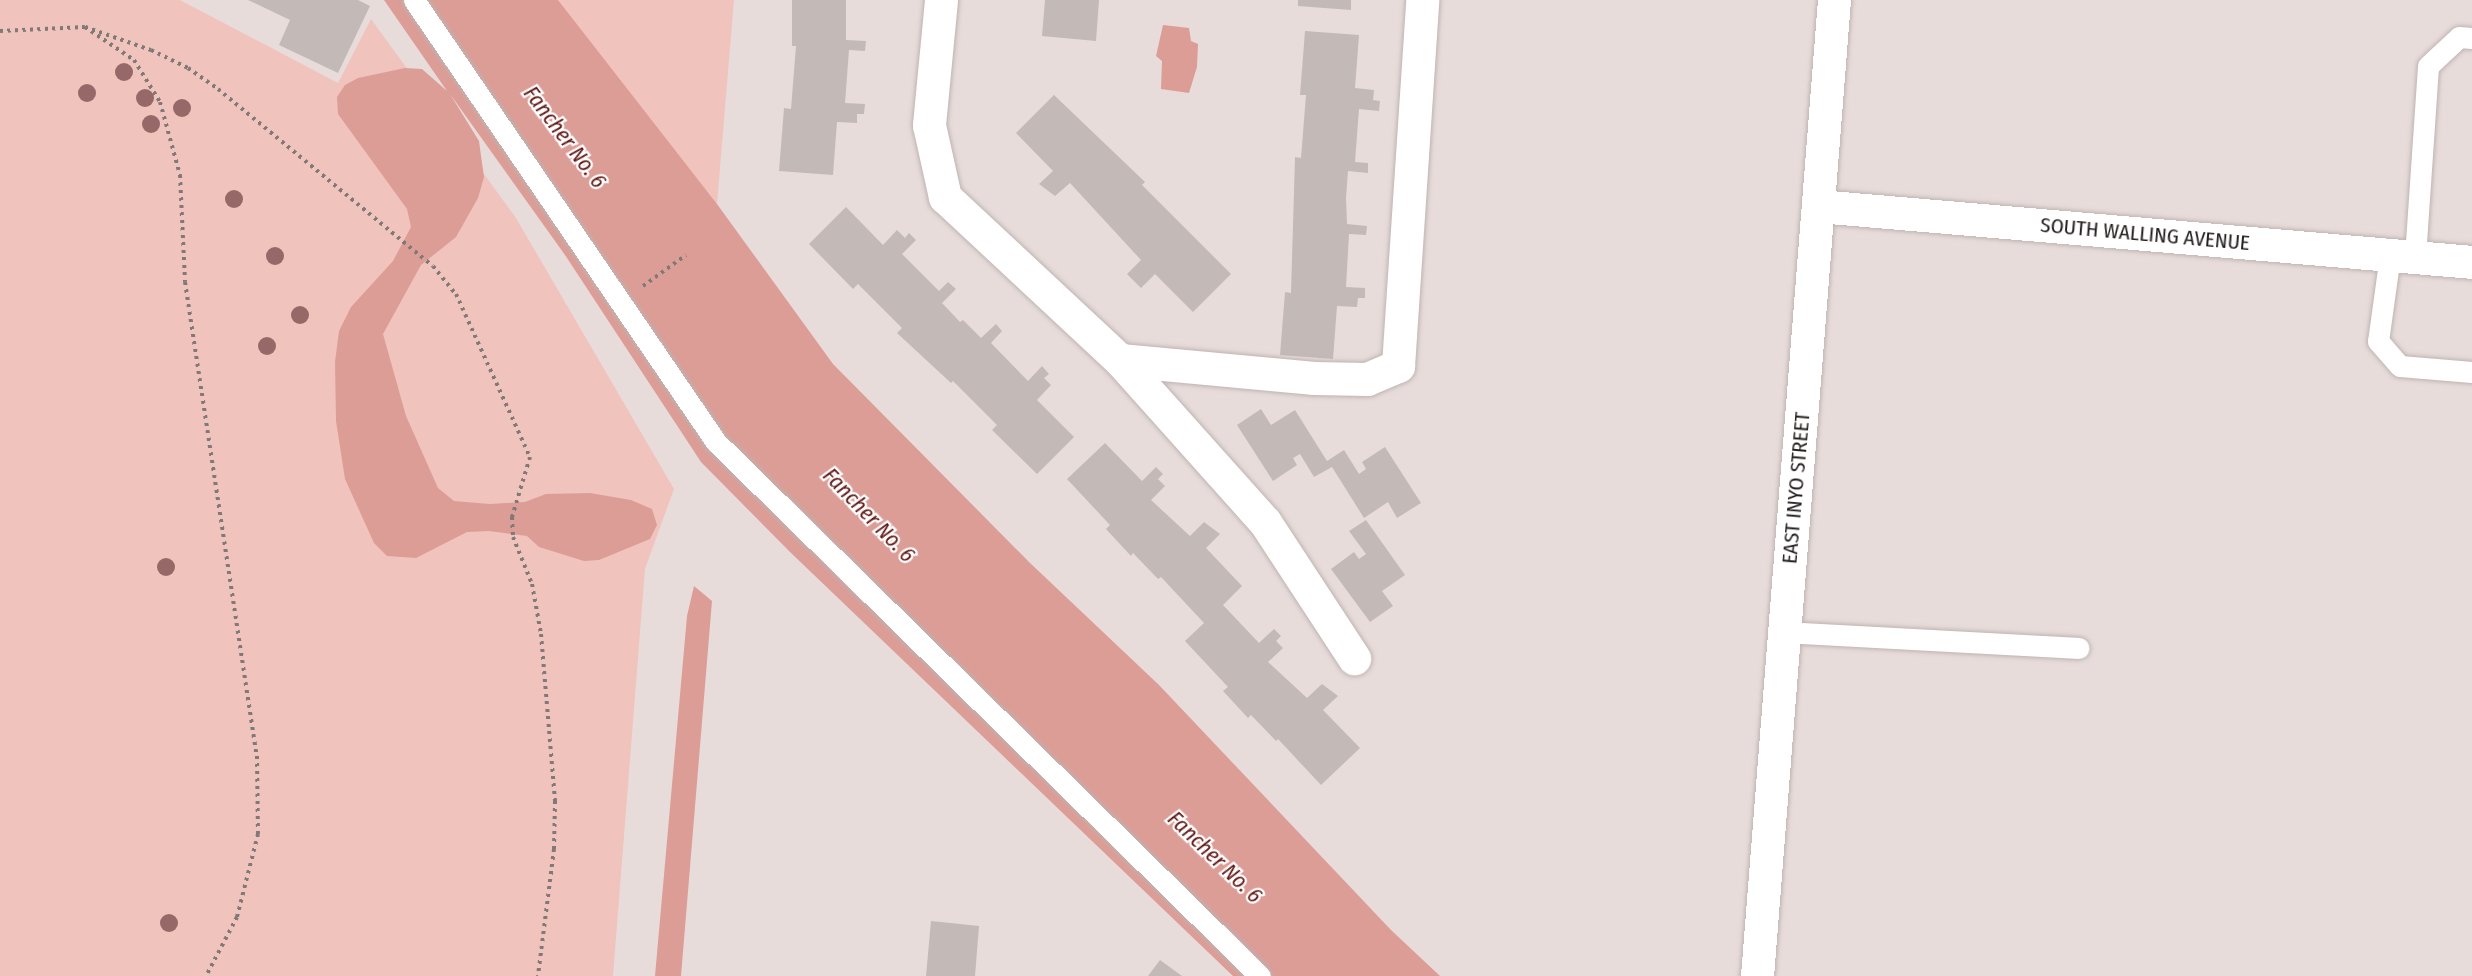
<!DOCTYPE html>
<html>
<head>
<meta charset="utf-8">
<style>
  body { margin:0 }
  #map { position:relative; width:2472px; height:976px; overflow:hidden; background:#e8dcdb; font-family:"Fira Sans Condensed",sans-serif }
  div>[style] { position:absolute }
  .green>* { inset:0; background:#f1c3bd }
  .water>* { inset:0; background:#dc9d96 }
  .building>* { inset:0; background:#c3b9b7 }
  .path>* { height:4px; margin-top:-2px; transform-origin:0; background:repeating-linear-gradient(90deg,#817978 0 3px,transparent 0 7.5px) }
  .roads { filter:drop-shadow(0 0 2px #beb4b2) drop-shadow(0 0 2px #beb4b2) }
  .service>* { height:21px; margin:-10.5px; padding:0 10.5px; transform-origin:10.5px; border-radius:10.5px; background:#fff }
  .minor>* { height:33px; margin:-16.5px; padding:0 16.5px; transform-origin:16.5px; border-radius:16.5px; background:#fff }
  .trees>* { width:18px; height:18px; margin:-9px; border-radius:50%; background:#976868 }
  span { translate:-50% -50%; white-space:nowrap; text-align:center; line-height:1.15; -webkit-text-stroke:4.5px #fff; paint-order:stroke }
  .street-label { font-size:21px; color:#201c1b }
  .water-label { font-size:22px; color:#5e1512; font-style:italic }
</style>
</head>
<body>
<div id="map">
  <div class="green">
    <div style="clip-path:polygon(0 0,180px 0,338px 83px,371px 19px,516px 218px,674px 489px,645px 569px,613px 976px,0 976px)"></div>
    <div style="clip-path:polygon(558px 0,734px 0,717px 204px,608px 66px)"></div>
  </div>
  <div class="water">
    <div style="clip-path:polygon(384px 0,558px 0,717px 204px,833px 364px,1029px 562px,1159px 685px,1391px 930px,1440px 976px,1233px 976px,790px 552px,701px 462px,565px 255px,450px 94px,479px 141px,484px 177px,478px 198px,456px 237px,421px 265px,383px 334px,406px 416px,438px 488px,454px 501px,490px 504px,525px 502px,546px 494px,590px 493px,631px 500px,652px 509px,657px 525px,650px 539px,599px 560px,584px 561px,539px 547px,527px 536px,489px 531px,467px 532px,416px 558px,387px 556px,374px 543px,345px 479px,336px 421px,335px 362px,339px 331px,351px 307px,393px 261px,411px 227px,407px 209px,338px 114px,337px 97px,345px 85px,358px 78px,405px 68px,422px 69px,447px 91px)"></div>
    <div style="clip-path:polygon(1163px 25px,1189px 28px,1191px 41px,1198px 44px,1197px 67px,1189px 93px,1161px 89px,1162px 61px,1156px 56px)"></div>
    <div style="clip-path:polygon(694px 586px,712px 601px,681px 976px,655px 976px,687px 616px)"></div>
  </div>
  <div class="building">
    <div style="clip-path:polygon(248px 0,358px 0,370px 6px,338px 73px,279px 45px,290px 20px)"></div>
    <div style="clip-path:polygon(792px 0,846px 0,846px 40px,866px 41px,865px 51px,849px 50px,845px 103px,865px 104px,864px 114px,857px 114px,857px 123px,837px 122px,833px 175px,779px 171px,784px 108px,791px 109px,796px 46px,792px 46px)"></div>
    <div style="clip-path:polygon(1045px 0,1099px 0,1096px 41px,1042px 36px)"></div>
    <div style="clip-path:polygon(1298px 0,1351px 0,1351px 10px,1298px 6px)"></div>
    <div style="clip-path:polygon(1305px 31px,1359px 35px,1355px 88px,1374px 90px,1373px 100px,1380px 101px,1379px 111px,1359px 109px,1355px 162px,1368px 163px,1368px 173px,1348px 171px,1346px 198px,1347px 224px,1367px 226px,1366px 235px,1349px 234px,1346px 287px,1365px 288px,1365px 298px,1358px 298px,1357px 307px,1337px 306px,1333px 359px,1280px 355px,1285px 292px,1291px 293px,1295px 157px,1301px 158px,1306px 95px,1300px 95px)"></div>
    <div style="clip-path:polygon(1054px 95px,1145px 182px,1142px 185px,1231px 274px,1193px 312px,1155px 274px,1141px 288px,1127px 274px,1141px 260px,1070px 183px,1055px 196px,1039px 184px,1053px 171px,1016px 133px)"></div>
    <div style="clip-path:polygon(846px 207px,883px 245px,897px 230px,905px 238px,909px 233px,916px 240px,902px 254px,939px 291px,948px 282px,956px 289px,942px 303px,960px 322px,963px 320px,981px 338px,996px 324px,1002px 331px,991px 343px,1028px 381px,1042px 366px,1049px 374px,1044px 378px,1051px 385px,1037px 400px,1074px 437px,1037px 474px,992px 430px,997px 425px,953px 381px,951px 383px,897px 333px,902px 328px,858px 284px,853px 289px,809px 244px)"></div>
    <div style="clip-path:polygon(1261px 409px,1271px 425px,1295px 410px,1327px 461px,1344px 450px,1359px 474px,1366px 469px,1362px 462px,1385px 447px,1421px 503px,1397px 518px,1388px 502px,1364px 518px,1332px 467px,1314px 477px,1300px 454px,1293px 458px,1297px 465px,1273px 481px,1237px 425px)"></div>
    <div style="clip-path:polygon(1105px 443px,1142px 481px,1156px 467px,1163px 474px,1158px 479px,1165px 486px,1151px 500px,1190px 536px,1204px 522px,1220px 534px,1206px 548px,1242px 586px,1223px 605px,1259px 643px,1274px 629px,1281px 636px,1276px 641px,1283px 648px,1268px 662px,1307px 698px,1322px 684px,1338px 696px,1323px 710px,1360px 748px,1321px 785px,1278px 739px,1276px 741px,1251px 715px,1248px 718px,1223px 691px,1228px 687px,1185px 641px,1204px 623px,1161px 577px,1158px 579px,1133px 553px,1131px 556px,1106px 529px,1110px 525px,1067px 479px)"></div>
    <div style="clip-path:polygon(1366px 520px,1405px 575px,1382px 591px,1393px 606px,1370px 622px,1331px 569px,1354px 552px,1359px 559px,1366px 554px,1349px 531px)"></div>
    <div style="clip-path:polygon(931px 921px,979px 926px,975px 976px,926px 976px)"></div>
    <div style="clip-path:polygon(1160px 960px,1182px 976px,1148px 976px)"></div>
  </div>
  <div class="path">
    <div style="left:85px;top:27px;width:70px;rotate:19.2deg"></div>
    <div style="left:151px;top:50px;width:41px;rotate:25.9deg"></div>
    <div style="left:188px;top:68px;width:37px;rotate:35deg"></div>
    <div style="left:218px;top:89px;width:278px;rotate:39.5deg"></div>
    <div style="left:433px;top:266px;width:36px;rotate:51deg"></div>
    <div style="left:456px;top:294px;width:179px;rotate:65.6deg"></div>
    <div style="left:530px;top:457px;width:63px;rotate:106.7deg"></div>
    <div style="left:512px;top:517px;width:20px;rotate:87deg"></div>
    <div style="left:513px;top:537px;width:51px;rotate:68deg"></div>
    <div style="left:532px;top:584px;width:51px;rotate:79.8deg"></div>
    <div style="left:541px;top:634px;width:168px;rotate:85.2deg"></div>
    <div style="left:555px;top:801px;width:48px;rotate:91.2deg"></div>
    <div style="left:554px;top:849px;width:128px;rotate:97.2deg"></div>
    <div style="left:0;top:31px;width:85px;rotate:-2.7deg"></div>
    <div style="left:85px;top:27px;width:59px;rotate:34deg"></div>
    <div style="left:134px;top:60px;width:49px;rotate:58.2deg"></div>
    <div style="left:160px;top:102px;width:76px;rotate:74.7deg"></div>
    <div style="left:180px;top:175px;width:107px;rotate:87.3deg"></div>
    <div style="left:185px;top:282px;width:479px;rotate:81.4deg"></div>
    <div style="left:257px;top:756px;width:78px;rotate:89.3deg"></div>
    <div style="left:258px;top:834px;width:86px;rotate:104.2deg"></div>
    <div style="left:237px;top:917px;width:67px;rotate:117.7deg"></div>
    <div style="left:643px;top:286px;width:53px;rotate:-35.8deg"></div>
  </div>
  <div class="roads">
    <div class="service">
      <div style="left:414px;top:0;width:535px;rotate:55.66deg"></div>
      <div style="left:716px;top:442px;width:762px;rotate:44.47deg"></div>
      <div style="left:2390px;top:255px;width:87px;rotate:97.9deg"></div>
      <div style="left:2378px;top:341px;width:33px;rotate:49deg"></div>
      <div style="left:2400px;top:366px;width:72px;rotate:4.8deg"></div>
      <div style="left:2415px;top:257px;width:191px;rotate:-86.1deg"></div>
      <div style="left:2428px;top:66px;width:42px;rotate:-43.1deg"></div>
      <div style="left:2459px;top:37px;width:13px;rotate:4deg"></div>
      <div style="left:1784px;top:632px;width:295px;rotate:3.1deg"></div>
    </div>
    <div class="minor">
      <div style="left:941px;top:0;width:126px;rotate:95.5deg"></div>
      <div style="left:929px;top:125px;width:74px;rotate:77.5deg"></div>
      <div style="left:945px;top:197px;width:239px;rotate:43deg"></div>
      <div style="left:1120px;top:360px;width:217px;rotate:48.2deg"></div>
      <div style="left:1265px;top:522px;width:163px;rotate:56.8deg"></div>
      <div style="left:1818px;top:206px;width:656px;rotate:4.89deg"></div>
      <div style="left:1120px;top:360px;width:195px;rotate:5.3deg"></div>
      <div style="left:1314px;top:378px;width:53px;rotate:1.1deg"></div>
      <div style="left:1367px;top:379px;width:34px;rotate:-23deg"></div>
      <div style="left:1398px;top:366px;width:367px;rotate:-86.2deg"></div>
      <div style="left:1757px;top:976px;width:979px;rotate:-85.49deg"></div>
    </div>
  </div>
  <div class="trees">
    <div style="left:124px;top:72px"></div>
    <div style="left:87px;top:93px"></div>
    <div style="left:145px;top:98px"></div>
    <div style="left:182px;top:108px"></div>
    <div style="left:151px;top:124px"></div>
    <div style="left:234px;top:199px"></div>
    <div style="left:275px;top:256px"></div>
    <div style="left:300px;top:315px"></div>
    <div style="left:267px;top:346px"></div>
    <div style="left:166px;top:567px"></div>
    <div style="left:169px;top:923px"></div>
  </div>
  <div class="street-label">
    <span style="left:2145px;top:234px;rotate:5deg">SOUTH WALLING AVENUE</span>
    <span style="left:1796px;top:488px;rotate:-85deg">EAST INYO STREET</span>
  </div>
  <div class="water-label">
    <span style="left:565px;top:137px;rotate:53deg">Fancher No. 6</span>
    <span style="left:869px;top:515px;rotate:46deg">Fancher No. 6</span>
    <span style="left:1215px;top:857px;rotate:44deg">Fancher No. 6</span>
  </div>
</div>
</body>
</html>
